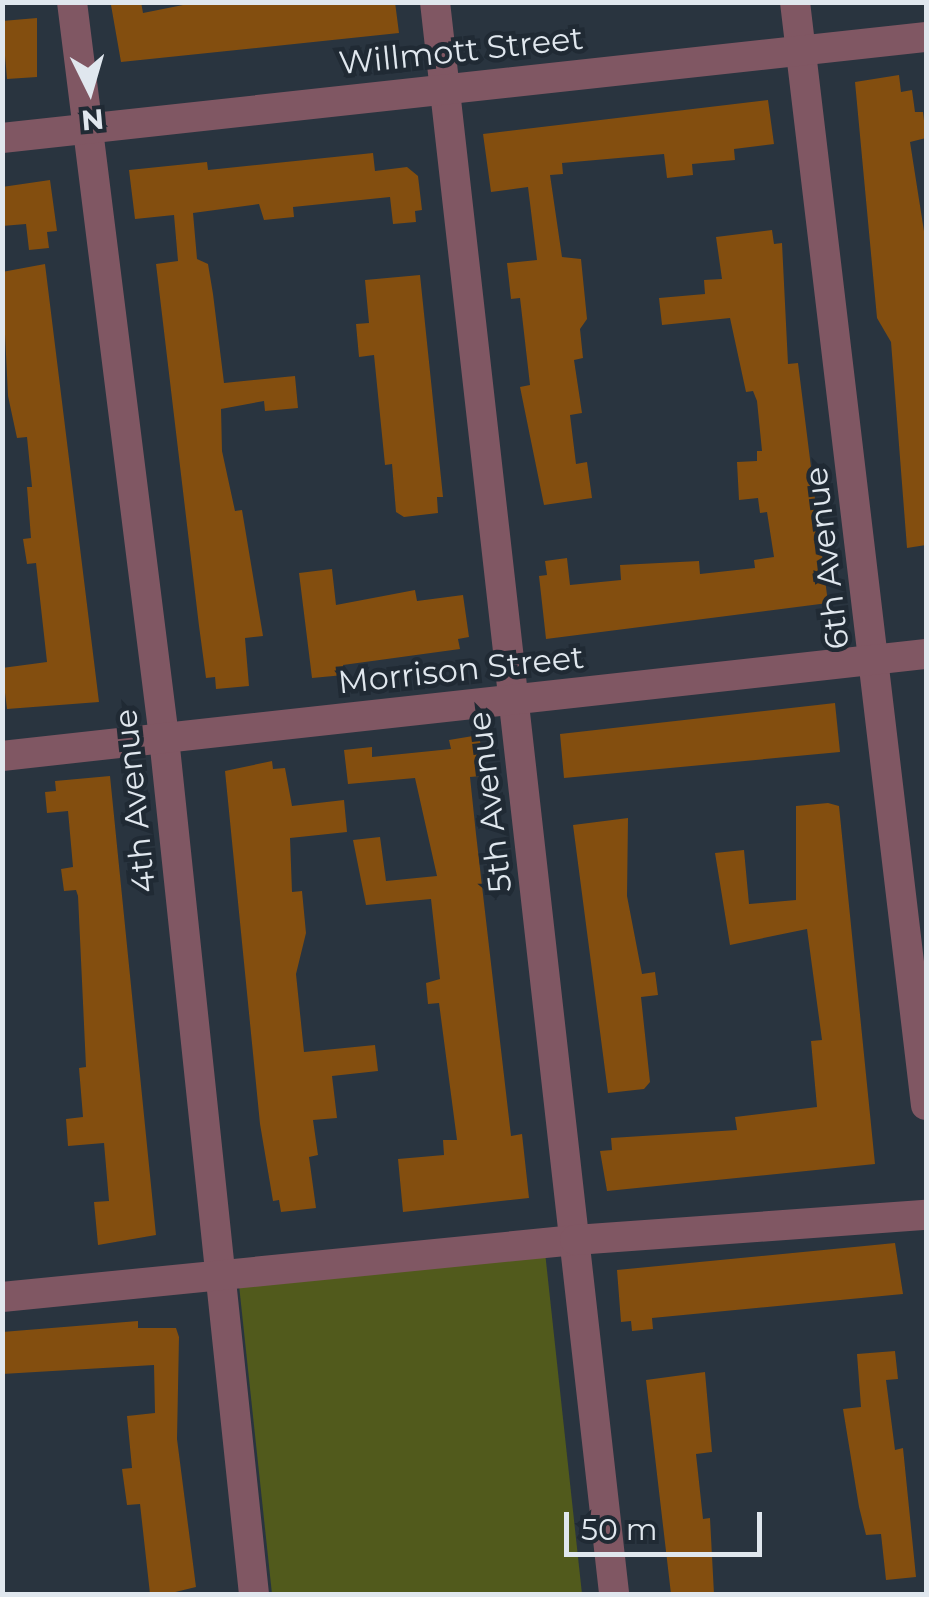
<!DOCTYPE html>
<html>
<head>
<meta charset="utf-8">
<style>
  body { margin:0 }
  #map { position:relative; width:929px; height:1597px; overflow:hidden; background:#29343f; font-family:Montserrat,sans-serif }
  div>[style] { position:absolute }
  .green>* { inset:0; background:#515a1c }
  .building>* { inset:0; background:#834e0f }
  .minor>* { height:30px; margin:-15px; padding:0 15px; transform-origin:15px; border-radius:15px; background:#805763 }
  span { translate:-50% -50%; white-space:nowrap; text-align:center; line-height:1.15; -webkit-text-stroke:9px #202a34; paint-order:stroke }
  .street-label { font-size:32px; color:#e0e7ee }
  .frame { position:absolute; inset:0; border:5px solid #e0e7ee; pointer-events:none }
  .north { position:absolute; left:40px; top:40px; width:100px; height:100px; -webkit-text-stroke:8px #202a34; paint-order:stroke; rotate:175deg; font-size:28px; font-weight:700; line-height:40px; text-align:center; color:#e0e7ee }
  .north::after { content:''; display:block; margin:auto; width:35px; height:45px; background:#e0e7ee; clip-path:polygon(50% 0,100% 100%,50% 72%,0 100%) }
  .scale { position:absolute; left:564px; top:1512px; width:198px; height:45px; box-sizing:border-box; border:5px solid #e0e7ee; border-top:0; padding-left:12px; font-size:30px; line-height:35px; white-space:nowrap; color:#e0e7ee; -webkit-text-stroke:8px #202a34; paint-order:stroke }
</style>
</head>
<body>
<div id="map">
  <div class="green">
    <div style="clip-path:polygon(545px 1252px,582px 1594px,272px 1594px,239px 1285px)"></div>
  </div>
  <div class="building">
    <div style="clip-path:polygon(141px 2px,143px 13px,198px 2px,395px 2px,399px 33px,121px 62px,111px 5px)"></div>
    <div style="clip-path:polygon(37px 18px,37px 77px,7px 79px,2px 21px)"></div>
    <div style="clip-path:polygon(899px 75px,901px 92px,912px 90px,915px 112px,923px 112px,926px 138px,910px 142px,926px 244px,926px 545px,907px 548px,891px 342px,877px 318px,855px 82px)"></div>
    <div style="clip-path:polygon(768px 100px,774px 144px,734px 149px,735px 160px,692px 164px,693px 175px,667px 178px,664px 154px,562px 163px,563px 174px,550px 175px,562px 257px,581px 259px,587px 319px,580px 329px,583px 358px,574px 360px,582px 413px,570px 415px,576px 464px,587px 462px,592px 498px,544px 505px,520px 387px,530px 385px,520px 298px,511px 299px,507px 263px,537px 260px,528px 187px,491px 192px,483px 134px)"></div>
    <div style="clip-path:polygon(373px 153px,375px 171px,407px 167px,418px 176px,422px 210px,415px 211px,416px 222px,393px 224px,390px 197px,293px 207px,294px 217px,264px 220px,259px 204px,193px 213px,197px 259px,208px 264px,213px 294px,224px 383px,295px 376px,298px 408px,265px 411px,264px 401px,221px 409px,222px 451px,235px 511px,242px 510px,263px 636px,245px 638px,249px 686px,216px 689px,215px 677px,206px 678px,199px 626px,156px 264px,178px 261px,174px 215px,135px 219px,129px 170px,207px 162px,208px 170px)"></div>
    <div style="clip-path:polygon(50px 180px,57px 231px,47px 232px,49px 248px,29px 250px,26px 224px,2px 226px,2px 187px)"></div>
    <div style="clip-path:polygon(772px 230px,774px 244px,782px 243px,788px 364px,798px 363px,828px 603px,546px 639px,539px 576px,547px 575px,545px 561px,567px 558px,570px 585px,621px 580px,620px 565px,699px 561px,700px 574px,755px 568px,754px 560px,774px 557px,767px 512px,760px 513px,758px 498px,739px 500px,737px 462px,757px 461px,757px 451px,762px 451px,757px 401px,753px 391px,746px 392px,730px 318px,662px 325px,659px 298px,705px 294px,704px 280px,722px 279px,716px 237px)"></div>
    <div style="clip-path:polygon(45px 264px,99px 702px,7px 709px,2px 668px,47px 662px,36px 563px,27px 564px,23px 539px,31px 538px,27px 487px,32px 487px,27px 437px,17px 438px,8px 396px,2px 272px)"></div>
    <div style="clip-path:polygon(420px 275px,443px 497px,437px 497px,438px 513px,404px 517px,396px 512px,392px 464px,385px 465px,374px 355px,359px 357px,356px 324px,369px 323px,365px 280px)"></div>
    <div style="clip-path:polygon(332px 569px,336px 605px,415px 590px,417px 601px,463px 595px,469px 637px,458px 639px,460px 649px,343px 665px,344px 675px,312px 678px,299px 573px)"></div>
    <div style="clip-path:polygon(835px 703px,840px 752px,564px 778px,560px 734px)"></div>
    <div style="clip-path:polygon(479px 735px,484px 766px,482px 776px,470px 777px,476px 834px,511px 1136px,522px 1134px,529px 1198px,403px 1212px,398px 1159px,444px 1155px,443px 1140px,457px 1140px,439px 1003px,428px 1004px,426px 983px,440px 979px,431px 899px,366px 905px,353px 840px,380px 837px,386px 881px,437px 876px,415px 778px,348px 784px,344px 750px,372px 747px,372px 757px,451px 749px,449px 740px)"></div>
    <div style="clip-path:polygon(272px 761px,273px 769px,285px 768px,292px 806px,344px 800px,347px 832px,290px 838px,292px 892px,302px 891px,306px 933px,296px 974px,304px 1052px,375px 1045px,378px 1071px,332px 1076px,337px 1118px,313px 1120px,318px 1155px,309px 1157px,316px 1208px,281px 1212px,279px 1200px,273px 1201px,260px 1124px,225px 771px)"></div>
    <div style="clip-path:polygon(110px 776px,156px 1235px,98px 1245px,94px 1202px,109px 1201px,104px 1143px,68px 1146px,66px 1119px,83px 1117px,79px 1068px,86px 1067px,78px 896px,76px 890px,64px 891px,61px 869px,73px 867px,68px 811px,47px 813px,45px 792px,56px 791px,55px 781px)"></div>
    <div style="clip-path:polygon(828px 803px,839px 806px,875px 1164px,607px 1191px,600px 1151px,612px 1150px,611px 1138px,737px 1130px,735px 1117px,817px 1107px,811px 1041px,822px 1040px,807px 929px,730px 945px,715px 853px,744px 850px,749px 904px,796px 900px,796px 806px)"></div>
    <div style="clip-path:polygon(628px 818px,627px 896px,642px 974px,655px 972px,658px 995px,641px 997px,650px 1082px,644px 1089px,608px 1093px,573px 825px)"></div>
    <div style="clip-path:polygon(895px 1243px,903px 1294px,652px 1318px,653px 1329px,632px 1331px,631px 1321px,621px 1322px,617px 1270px)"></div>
    <div style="clip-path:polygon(138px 1321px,138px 1328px,176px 1328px,179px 1337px,177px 1439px,196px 1587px,167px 1594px,150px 1594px,140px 1504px,127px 1505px,122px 1469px,132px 1468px,127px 1416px,155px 1413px,154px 1365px,2px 1374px,2px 1332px)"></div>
    <div style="clip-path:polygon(895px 1351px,898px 1379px,886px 1380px,895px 1450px,903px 1448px,916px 1577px,886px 1580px,881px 1534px,866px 1535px,859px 1507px,843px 1409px,861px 1407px,857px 1354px)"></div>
    <div style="clip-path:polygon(705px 1372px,712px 1452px,696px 1454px,703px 1519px,710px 1518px,714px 1594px,671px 1594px,646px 1380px)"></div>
  </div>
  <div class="minor">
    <div style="left:72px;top:2px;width:742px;rotate:82.87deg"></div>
    <div style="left:164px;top:738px;width:861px;rotate:84deg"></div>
    <div style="left:435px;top:2px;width:1602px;rotate:83.58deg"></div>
    <div style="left:795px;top:2px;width:1111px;rotate:83.23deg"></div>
    <div style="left:2px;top:138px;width:930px;rotate:-6.24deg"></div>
    <div style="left:2px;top:756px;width:930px;rotate:-6.3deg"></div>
    <div style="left:2px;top:1297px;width:576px;rotate:-5.68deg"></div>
    <div style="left:575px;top:1240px;width:352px;rotate:-4.1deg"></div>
  </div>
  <div class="street-label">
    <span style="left:461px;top:51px;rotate:-6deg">Willmott Street</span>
    <span style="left:827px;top:558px;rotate:-97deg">6th Avenue</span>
    <span style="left:461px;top:670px;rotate:-6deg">Morrison Street</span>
    <span style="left:135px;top:801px;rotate:-96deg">4th Avenue</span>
    <span style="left:490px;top:802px;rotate:-97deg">5th Avenue</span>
  </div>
  <div class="frame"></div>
  <div class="north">N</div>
  <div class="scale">50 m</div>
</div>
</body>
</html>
